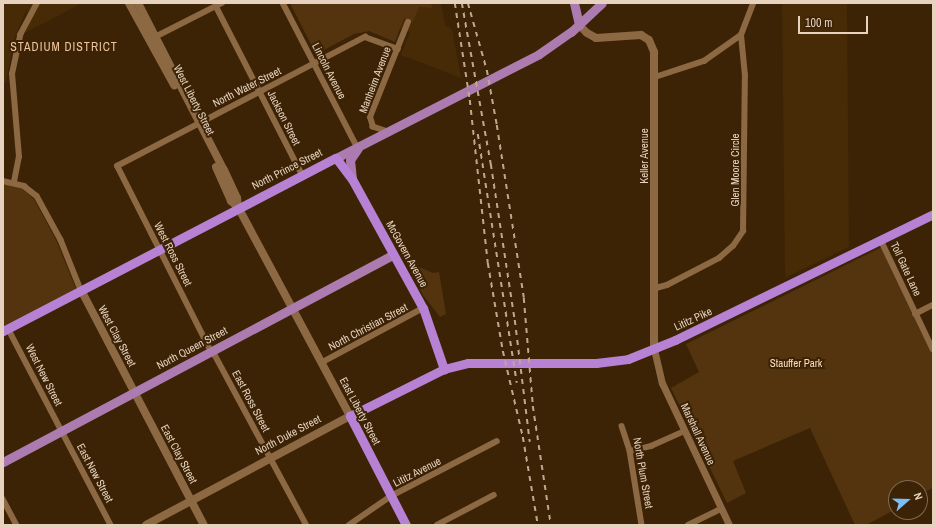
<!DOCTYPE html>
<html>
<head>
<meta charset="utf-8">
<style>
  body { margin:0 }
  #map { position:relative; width:936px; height:528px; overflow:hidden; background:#3c2306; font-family:"Archivo Narrow",sans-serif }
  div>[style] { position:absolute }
  .built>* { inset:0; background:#472a06 }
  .green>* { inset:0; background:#53340f }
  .minor>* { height:5.5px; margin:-2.75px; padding:0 2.75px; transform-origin:2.75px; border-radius:2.75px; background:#8c6843 }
  .tertiary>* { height:7px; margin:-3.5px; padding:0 3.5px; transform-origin:3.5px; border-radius:3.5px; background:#8c6843 }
  .secondary>* { height:8px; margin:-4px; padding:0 4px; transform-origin:4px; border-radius:4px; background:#8c6843 }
  .primary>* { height:9px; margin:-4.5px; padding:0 4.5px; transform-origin:4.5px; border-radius:4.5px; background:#ac7bb0 }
  .trunk>* { height:9px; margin:-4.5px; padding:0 4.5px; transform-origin:4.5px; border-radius:4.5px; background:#b782d4 }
  .rail>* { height:1.5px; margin-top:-0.75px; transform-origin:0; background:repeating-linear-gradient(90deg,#bea892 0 5px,transparent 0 10px) }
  span { translate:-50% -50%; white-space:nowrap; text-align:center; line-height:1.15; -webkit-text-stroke:4px #3c2306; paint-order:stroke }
  .street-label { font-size:11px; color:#e6d2be }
  .park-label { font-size:11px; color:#ffdcba }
  .neighbourhood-label { font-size:12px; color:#eec69e; letter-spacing:1px }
  .frame { position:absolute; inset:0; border:4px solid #e6d2be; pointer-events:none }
  .north { position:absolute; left:888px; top:480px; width:40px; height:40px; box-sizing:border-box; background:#3c2306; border:1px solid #806950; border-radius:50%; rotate:70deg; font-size:11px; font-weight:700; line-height:16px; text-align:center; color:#e6d2be }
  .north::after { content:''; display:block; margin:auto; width:14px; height:18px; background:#7cbef9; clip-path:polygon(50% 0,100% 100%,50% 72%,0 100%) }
  .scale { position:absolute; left:798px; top:16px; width:70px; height:18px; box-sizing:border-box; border:2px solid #e6d2be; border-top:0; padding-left:5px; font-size:12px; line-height:14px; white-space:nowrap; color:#e6d2be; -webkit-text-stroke:3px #3c2306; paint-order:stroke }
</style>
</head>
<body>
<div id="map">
  <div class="built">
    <div style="clip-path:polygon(3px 3px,82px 3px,25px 33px,27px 8px,14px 40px,6px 82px,3px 81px)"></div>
    <div style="clip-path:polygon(290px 3px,441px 3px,445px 25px,452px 29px,461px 78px,401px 55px,410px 32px,374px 18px,367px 32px,354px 34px,316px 54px)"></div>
    <div style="clip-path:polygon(782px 3px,847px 3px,849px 247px,785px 278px)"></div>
  </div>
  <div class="green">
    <div style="clip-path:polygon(290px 3px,431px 3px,432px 8px,419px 7px,413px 22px,404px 18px,395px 42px,369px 31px,354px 34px,316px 54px)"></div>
    <div style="clip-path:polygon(3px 183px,23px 189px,34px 199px,57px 242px,76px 289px,3px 327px)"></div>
    <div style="clip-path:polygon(884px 246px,933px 349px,933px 488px,920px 494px,920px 488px,896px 488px,896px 509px,866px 525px,855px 525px,810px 428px,733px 461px,746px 493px,727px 503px,671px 388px,699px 372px,686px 344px)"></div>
    <div style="clip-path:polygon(406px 255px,410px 263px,433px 273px,439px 272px,446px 314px,440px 317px,423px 295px,404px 256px)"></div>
  </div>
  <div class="minor">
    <div style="left:283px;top:3px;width:163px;rotate:62.7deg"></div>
    <div style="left:216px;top:6px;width:189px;rotate:62.9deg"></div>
    <div style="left:153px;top:38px;width:77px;rotate:-26.9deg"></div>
    <div style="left:655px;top:77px;width:52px;rotate:-18.1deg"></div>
    <div style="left:704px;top:61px;width:45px;rotate:-35.1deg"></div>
    <div style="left:388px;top:132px;width:16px;rotate:-162deg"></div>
    <div style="left:373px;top:127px;width:10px;rotate:-107deg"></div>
    <div style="left:370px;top:117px;width:102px;rotate:-68.2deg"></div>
    <div style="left:3px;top:181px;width:22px;rotate:13deg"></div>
    <div style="left:24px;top:186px;width:16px;rotate:38deg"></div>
    <div style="left:37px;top:196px;width:50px;rotate:61.4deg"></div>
    <div style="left:61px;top:240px;width:54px;rotate:68.2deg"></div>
    <div style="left:14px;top:182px;width:25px;rotate:-79deg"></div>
    <div style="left:19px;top:157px;width:83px;rotate:-94.8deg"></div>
    <div style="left:12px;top:74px;width:40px;rotate:-78deg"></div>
    <div style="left:20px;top:35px;width:36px;rotate:-62deg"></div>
    <div style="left:881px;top:240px;width:121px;rotate:64.5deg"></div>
    <div style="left:656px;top:288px;width:11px;rotate:-15deg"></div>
    <div style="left:667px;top:285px;width:59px;rotate:-27.4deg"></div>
    <div style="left:719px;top:258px;width:18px;rotate:-41deg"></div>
    <div style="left:733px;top:246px;width:18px;rotate:-56deg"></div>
    <div style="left:743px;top:231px;width:155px;rotate:-89.3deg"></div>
    <div style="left:745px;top:76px;width:41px;rotate:-95.6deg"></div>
    <div style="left:741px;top:35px;width:34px;rotate:-69deg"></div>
    <div style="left:915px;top:314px;width:20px;rotate:-27deg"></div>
    <div style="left:8px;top:328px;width:222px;rotate:62.4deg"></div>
    <div style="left:321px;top:363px;width:116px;rotate:-28.3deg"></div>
    <div style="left:622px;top:426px;width:26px;rotate:72deg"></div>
    <div style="left:630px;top:451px;width:75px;rotate:80.8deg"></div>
    <div style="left:630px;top:451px;width:22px;rotate:-13deg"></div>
    <div style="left:651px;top:446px;width:36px;rotate:-24deg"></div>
    <div style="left:3px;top:499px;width:30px;rotate:62deg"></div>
    <div style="left:306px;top:525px;width:192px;rotate:-118.3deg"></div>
    <div style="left:215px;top:356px;width:6px;rotate:-135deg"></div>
    <div style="left:211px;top:352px;width:208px;rotate:-116.8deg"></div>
    <div style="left:117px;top:166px;width:280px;rotate:-27.5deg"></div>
    <div style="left:365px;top:37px;width:35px;rotate:20deg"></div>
    <div style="left:349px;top:525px;width:51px;rotate:-34.6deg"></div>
    <div style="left:391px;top:496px;width:119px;rotate:-27.4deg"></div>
    <div style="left:437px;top:525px;width:64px;rotate:-27.8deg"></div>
    <div style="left:688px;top:525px;width:37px;rotate:-26deg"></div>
  </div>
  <div class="tertiary">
    <div style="left:654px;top:349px;width:35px;rotate:77deg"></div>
    <div style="left:662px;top:383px;width:157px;rotate:64.7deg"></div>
  </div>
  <div class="secondary">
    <div style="left:129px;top:3px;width:94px;rotate:61.2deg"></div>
    <div style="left:138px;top:3px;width:188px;rotate:62.8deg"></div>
    <div style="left:224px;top:170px;width:31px;rotate:65deg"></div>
    <div style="left:237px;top:198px;width:9px;rotate:84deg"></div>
    <div style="left:238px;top:207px;width:237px;rotate:61.8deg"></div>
    <div style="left:350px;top:416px;width:231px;rotate:151.9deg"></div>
    <div style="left:579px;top:25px;width:11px;rotate:45deg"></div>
    <div style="left:587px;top:33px;width:10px;rotate:29deg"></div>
    <div style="left:596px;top:38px;width:45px;rotate:-3.8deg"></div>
    <div style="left:641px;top:35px;width:9px;rotate:32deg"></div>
    <div style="left:649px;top:40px;width:13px;rotate:67deg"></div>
    <div style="left:654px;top:52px;width:297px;rotate:90deg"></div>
    <div style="left:216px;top:167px;width:37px;rotate:66deg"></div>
    <div style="left:231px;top:201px;width:9px;rotate:41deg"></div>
    <div style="left:81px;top:290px;width:265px;rotate:62.4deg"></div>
  </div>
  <div class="primary">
    <div style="left:574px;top:3px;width:23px;rotate:77deg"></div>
    <div style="left:336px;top:158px;width:228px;rotate:-27.1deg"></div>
    <div style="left:539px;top:54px;width:39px;rotate:-35deg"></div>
    <div style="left:571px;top:32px;width:42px;rotate:-43.1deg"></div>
    <div style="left:352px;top:179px;width:19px;rotate:-96deg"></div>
    <div style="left:350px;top:160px;width:14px;rotate:-56deg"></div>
    <div style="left:3px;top:462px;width:441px;rotate:-28deg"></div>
  </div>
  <div class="trunk">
    <div style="left:3px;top:331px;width:375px;rotate:-27.5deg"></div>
    <div style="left:336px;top:158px;width:26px;rotate:53deg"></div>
    <div style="left:352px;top:179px;width:147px;rotate:61.2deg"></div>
    <div style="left:423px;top:308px;width:65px;rotate:71deg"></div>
    <div style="left:406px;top:525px;width:123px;rotate:-117.2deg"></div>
    <div style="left:350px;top:416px;width:105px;rotate:-26.6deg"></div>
    <div style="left:444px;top:369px;width:25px;rotate:-14deg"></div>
    <div style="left:468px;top:363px;width:128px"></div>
    <div style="left:596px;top:363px;width:32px;rotate:-7deg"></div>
    <div style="left:628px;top:359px;width:51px;rotate:-22deg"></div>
    <div style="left:675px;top:340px;width:287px;rotate:-26deg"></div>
  </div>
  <div class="rail">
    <div style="left:455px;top:3px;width:98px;rotate:81.2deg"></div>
    <div style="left:470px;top:100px;width:164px;rotate:83.7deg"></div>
    <div style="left:488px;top:263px;width:89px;rotate:80.3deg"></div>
    <div style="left:503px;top:351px;width:88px;rotate:76.9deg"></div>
    <div style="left:523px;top:437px;width:89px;rotate:80.3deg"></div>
    <div style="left:462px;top:3px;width:164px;rotate:79.8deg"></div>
    <div style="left:491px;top:164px;width:158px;rotate:81.3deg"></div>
    <div style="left:515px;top:320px;width:123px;rotate:83deg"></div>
    <div style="left:468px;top:3px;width:70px;rotate:74.2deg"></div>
    <div style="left:487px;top:70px;width:56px;rotate:79.7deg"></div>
    <div style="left:497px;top:125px;width:175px;rotate:81.1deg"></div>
    <div style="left:524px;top:298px;width:108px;rotate:85.2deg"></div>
    <div style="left:533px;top:406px;width:120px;rotate:81.4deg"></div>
    <div style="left:478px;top:134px;width:252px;rotate:81.1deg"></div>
  </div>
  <div class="street-label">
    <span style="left:329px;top:71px;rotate:63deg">Lincoln Avenue</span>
    <span style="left:375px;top:80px;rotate:-69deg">Manheim Avenue</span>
    <span style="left:247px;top:87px;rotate:-27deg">North Water Street</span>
    <span style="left:194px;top:100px;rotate:63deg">West Liberty Street</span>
    <span style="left:284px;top:118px;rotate:63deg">Jackson Street</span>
    <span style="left:644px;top:156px;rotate:-90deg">Keller Avenue</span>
    <span style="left:287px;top:169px;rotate:-27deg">North Prince Street</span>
    <span style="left:735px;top:170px;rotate:-90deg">Glen Moore Circle</span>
    <span style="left:173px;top:254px;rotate:63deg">West Ross Street</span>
    <span style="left:407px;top:254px;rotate:61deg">McGovern Avenue</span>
    <span style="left:906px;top:269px;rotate:65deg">Toll Gate Lane</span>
    <span style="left:693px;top:319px;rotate:-25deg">Lititz Pike</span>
    <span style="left:368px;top:327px;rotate:-28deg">North Christian Street</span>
    <span style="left:117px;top:336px;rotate:62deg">West Clay Street</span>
    <span style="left:192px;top:348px;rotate:-28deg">North Queen Street</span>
    <span style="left:44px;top:375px;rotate:63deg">West New Street</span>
    <span style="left:251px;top:401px;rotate:62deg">East Ross Street</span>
    <span style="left:360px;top:411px;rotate:62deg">East Liberty Street</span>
    <span style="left:698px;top:434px;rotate:65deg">Marshall Avenue</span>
    <span style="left:288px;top:435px;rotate:-28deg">North Duke Street</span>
    <span style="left:179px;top:454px;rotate:62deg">East Clay Street</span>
    <span style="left:417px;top:472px;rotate:-27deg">Lititz Avenue</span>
    <span style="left:95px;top:473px;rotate:62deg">East New Street</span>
    <span style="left:643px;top:473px;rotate:80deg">North Plum Street</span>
  </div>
  <div class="park-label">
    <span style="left:796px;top:363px">Stauffer Park</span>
  </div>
  <div class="neighbourhood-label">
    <span style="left:64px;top:48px">STADIUM DISTRICT</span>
  </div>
  <div class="frame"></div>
  <div class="north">N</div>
  <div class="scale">100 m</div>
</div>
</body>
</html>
